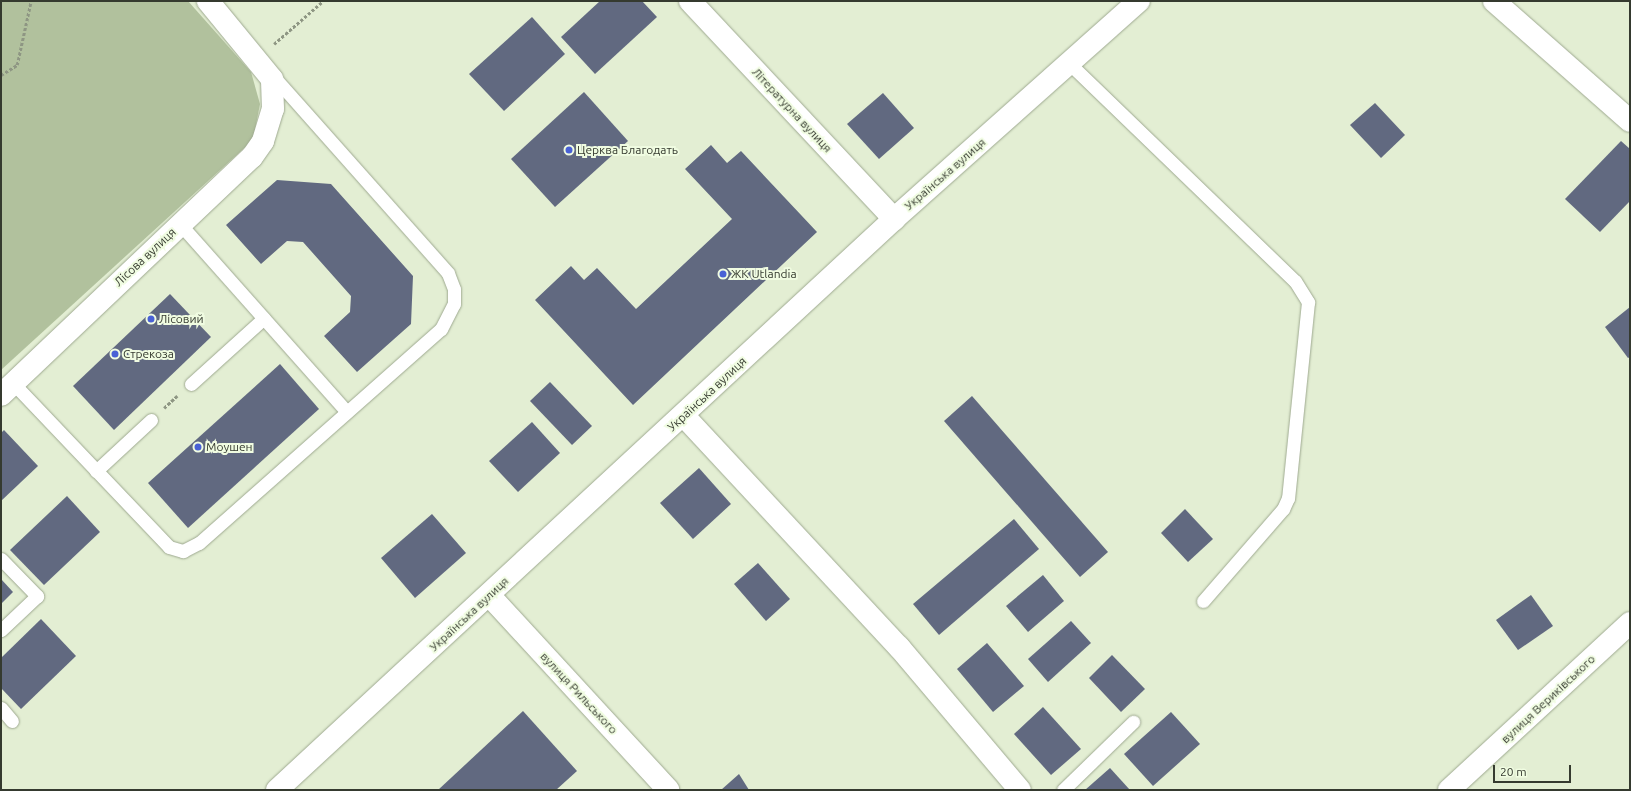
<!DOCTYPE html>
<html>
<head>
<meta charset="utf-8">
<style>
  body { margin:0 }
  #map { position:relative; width:1631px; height:791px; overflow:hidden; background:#e3eed3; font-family:Ubuntu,sans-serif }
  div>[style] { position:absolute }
  .green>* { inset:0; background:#b1c19d }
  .building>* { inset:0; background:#616980 }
  .path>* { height:2.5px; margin-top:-1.25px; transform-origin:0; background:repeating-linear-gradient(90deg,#8e9683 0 3px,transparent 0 5px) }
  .roads { filter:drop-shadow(0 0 1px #9ea990) drop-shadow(0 0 1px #9ea990) }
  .service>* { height:13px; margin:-6.5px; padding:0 6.5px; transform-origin:6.5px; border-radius:6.5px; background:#fff }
  .minor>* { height:22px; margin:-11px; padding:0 11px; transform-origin:11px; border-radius:11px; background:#fff }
  .dots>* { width:11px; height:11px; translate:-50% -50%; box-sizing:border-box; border:2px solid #f0fce1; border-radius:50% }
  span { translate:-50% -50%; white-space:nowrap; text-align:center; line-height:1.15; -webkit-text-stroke:4px #f0fce1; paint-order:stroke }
  .street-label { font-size:12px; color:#353a2f }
  .poi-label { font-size:12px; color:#353a2f }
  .left { translate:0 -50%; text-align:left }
  .frame { position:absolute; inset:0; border:2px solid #353a2f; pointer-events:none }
  .scale { position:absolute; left:1493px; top:765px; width:78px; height:18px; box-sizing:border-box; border:2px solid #353a2f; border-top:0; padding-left:5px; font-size:12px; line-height:14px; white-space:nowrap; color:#353a2f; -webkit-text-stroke:3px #f0fce1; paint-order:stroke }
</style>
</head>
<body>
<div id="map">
  <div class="green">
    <div style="clip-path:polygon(1px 1px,188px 1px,251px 72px,260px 104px,253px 140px,1px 370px)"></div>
  </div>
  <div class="building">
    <div style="clip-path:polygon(600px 1px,642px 1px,657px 17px,595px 74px,561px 37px)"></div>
    <div style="clip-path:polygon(532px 17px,565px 54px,504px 111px,469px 74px)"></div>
    <div style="clip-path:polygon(584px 92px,628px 141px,555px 207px,511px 159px)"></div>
    <div style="clip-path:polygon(883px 93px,914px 128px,879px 159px,847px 124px)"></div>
    <div style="clip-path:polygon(1375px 103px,1405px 135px,1381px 158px,1350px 125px)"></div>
    <div style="clip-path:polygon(1621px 141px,1630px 149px,1630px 201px,1600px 232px,1565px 199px)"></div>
    <div style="clip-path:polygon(711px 145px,727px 163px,741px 151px,817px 232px,633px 405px,535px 300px,571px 266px,584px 280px,597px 268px,636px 309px,732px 219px,685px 169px)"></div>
    <div style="clip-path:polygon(277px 180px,331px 184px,413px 276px,411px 324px,357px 372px,324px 336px,350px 312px,351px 296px,303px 242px,287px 241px,261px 264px,226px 225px)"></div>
    <div style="clip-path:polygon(170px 294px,211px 337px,114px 430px,73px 386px)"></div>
    <div style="clip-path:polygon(1630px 307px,1630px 357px,1628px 358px,1605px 327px)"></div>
    <div style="clip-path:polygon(280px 364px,319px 409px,188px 528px,148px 483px)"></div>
    <div style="clip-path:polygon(550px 382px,592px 426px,572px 445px,530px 401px)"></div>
    <div style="clip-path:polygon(972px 396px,1108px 552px,1080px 577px,944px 421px)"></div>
    <div style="clip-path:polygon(532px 422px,560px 453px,518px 492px,489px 461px)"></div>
    <div style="clip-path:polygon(4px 430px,38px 466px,1px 501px,1px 433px)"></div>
    <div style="clip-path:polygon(699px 468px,731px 504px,693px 539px,660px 503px)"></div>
    <div style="clip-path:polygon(67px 496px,100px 532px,44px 585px,10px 550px)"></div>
    <div style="clip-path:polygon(1185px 509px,1213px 539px,1188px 562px,1161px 533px)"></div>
    <div style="clip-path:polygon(432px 514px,466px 553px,415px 598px,381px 558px)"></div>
    <div style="clip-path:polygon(1014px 519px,1039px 549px,939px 635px,913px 604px)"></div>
    <div style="clip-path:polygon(758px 563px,790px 599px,766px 621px,734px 584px)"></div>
    <div style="clip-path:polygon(1043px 575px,1064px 601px,1028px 632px,1006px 606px)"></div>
    <div style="clip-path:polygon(1px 579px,13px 592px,1px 604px)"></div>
    <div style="clip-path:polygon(1531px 595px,1553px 626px,1518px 650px,1496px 620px)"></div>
    <div style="clip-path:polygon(41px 619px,76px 656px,21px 709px,1px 688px,1px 658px)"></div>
    <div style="clip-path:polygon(1071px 621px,1091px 643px,1048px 682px,1028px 659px)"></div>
    <div style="clip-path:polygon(987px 643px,1024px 686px,993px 712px,957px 669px)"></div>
    <div style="clip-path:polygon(1112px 655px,1145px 689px,1121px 712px,1089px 678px)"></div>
    <div style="clip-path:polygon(1043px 707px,1081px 749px,1051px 775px,1014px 734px)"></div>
    <div style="clip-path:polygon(523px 711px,577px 771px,556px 790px,438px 790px)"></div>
    <div style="clip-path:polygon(1171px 712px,1200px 744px,1153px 786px,1124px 754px)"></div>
    <div style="clip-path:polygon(1110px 768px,1130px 790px,1085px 790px)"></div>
    <div style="clip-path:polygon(739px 774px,749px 790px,721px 790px)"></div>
  </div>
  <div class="path">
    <div style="left:274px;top:44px;width:65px;rotate:-41.3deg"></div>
    <div style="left:1px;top:75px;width:19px;rotate:-32deg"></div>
    <div style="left:17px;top:65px;width:66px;rotate:-77.7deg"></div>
    <div style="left:164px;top:408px;width:18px;rotate:-43deg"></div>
  </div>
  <div class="roads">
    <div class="service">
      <div style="left:1071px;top:65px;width:311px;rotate:44deg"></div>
      <div style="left:1295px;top:281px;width:25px;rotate:58deg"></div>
      <div style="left:1308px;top:302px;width:197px;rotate:95.8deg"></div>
      <div style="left:1288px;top:498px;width:12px;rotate:114deg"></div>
      <div style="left:1283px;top:509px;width:122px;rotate:131deg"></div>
      <div style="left:180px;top:224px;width:251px;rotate:48.4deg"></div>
      <div style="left:13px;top:383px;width:226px;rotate:46.4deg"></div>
      <div style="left:169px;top:547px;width:15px;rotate:16deg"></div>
      <div style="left:183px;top:551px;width:18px;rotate:-27deg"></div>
      <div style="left:199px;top:543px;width:323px;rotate:-41.5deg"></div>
      <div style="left:441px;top:329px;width:28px;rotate:-63deg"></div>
      <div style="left:454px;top:304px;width:15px;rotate:-90deg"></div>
      <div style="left:454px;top:289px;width:17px;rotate:-111deg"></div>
      <div style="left:448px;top:273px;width:265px;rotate:-131.6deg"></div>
      <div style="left:191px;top:384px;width:98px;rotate:-42.1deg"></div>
      <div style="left:96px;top:471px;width:75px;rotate:-42.8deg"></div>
      <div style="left:1px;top:559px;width:52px;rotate:45.8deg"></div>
      <div style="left:37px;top:596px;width:50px;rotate:136.6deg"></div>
      <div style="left:1px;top:708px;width:17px;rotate:50deg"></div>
      <div style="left:1063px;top:790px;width:98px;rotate:-44.2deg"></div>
    </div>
    <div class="minor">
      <div style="left:690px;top:1px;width:299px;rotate:46.9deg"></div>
      <div style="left:1494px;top:1px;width:181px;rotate:41.4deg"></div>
      <div style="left:1px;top:395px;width:346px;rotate:-43.5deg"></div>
      <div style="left:252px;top:157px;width:19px;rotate:-55deg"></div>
      <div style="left:263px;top:141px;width:34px;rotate:-73deg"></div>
      <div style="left:273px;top:109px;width:30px;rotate:-92deg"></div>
      <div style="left:272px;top:79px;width:101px;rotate:-129.4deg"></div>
      <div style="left:684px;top:416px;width:316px;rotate:47.1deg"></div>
      <div style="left:899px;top:647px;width:187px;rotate:49.8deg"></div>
      <div style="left:489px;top:595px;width:265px;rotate:47.4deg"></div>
      <div style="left:277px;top:790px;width:841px;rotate:-42.78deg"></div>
      <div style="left:894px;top:219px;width:328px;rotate:-41.7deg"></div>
      <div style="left:1449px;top:790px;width:246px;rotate:-42.7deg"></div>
    </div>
  </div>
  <div class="dots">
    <div style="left:569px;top:150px;background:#4961d5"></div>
    <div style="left:723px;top:274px;background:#4961d5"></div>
    <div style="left:151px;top:319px;background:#4961d5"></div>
    <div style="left:115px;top:354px;background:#4961d5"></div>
    <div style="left:198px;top:447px;background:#4961d5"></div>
  </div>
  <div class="street-label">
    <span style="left:792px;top:110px;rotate:47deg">Літературна вулиця</span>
    <span style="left:945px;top:174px;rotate:-41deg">Українська вулиця</span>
    <span style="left:145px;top:257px;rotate:-43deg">Лісова вулиця</span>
    <span style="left:707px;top:394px;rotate:-43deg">Українська вулиця</span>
    <span style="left:469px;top:614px;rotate:-43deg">Українська вулиця</span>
    <span style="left:579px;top:693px;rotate:47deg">вулиця Рильського</span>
    <span style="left:1548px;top:699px;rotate:-43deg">вулиця Вериківського</span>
  </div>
  <div class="poi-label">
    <span class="left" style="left:577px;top:150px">Церква Благодать</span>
    <span class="left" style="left:731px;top:274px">ЖК Utlandia</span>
    <span class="left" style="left:159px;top:319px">Лісовий</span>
    <span class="left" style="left:123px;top:354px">Стрекоза</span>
    <span class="left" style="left:206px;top:447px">Моушен</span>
  </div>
  <div class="frame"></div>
  <div class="scale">20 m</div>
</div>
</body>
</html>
